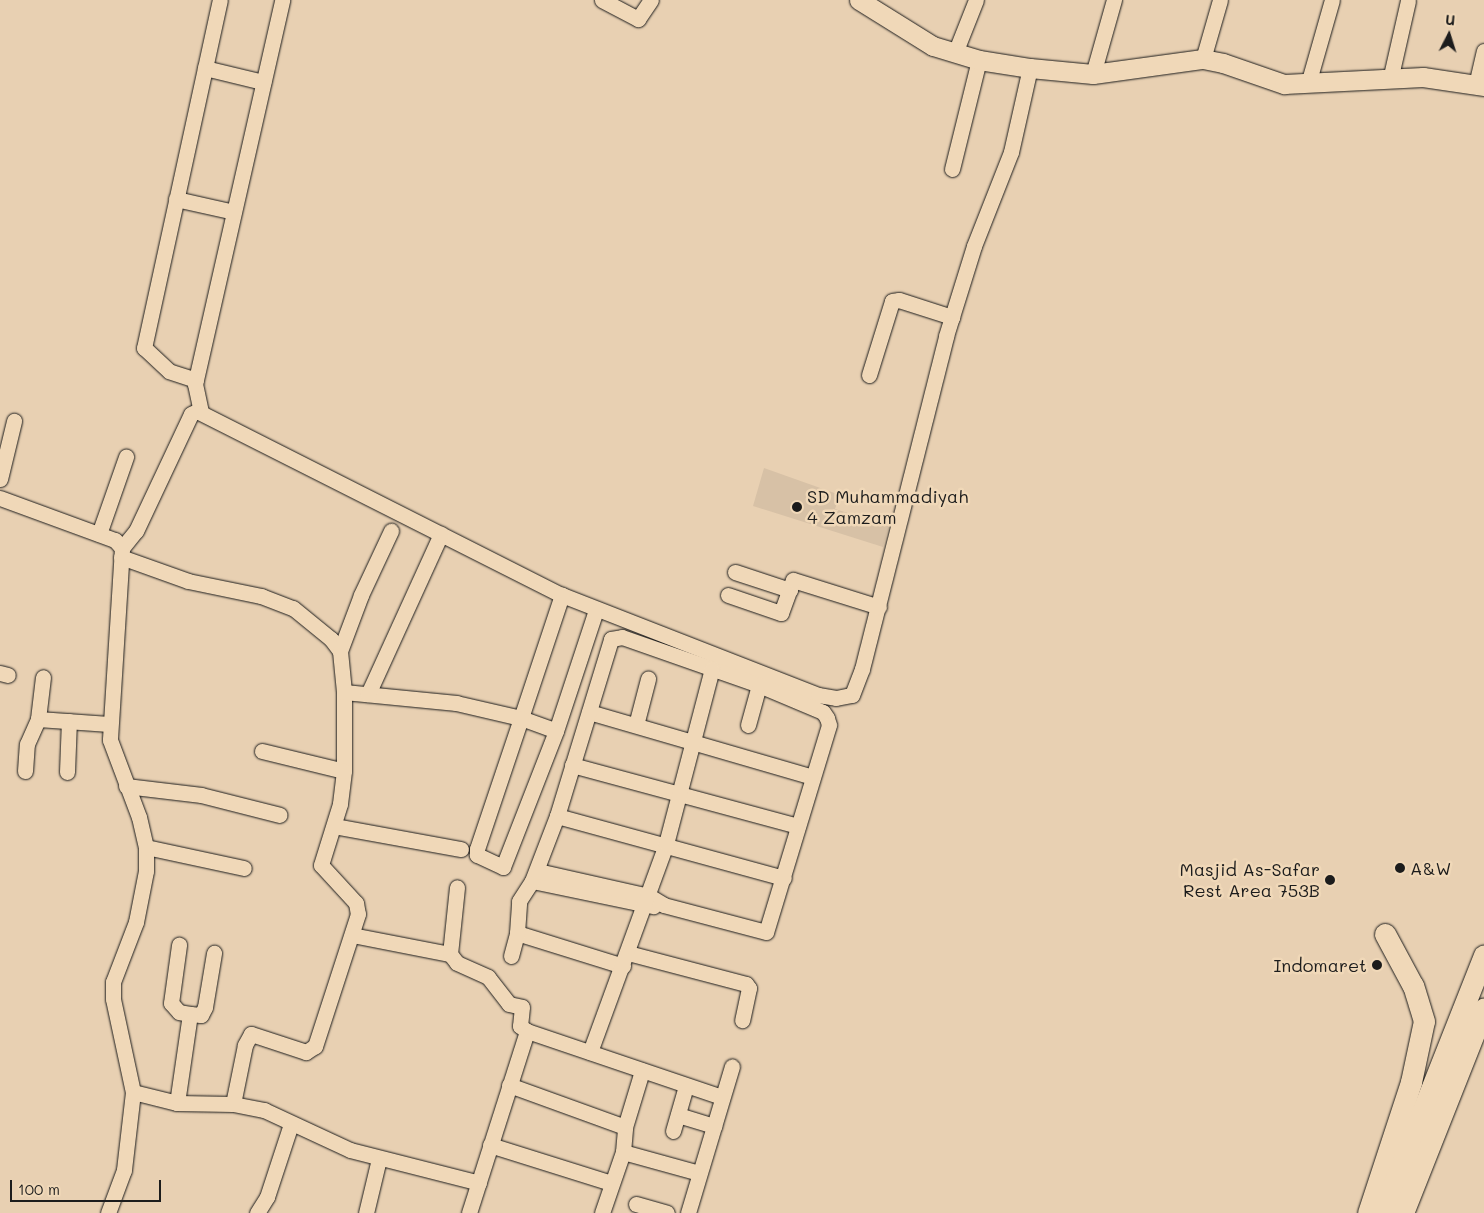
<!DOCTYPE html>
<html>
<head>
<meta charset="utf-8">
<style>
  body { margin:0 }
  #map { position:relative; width:1484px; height:1213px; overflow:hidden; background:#e8d0b2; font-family:Mali,sans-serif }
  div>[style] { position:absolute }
  .built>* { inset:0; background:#d7c1a6 }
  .roads { filter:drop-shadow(0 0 1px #1c1c1c) drop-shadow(0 0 1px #1c1c1c) }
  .minor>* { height:15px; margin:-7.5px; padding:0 7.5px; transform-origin:7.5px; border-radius:7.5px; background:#f0d8b8 }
  .major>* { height:19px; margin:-9.5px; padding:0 9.5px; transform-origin:9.5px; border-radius:9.5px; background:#f0d8b8 }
  .highway>* { height:21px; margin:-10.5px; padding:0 10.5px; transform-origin:10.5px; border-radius:10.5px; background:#f0d8b8 }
  .dots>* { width:14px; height:14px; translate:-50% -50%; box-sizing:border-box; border:2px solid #f0d8b8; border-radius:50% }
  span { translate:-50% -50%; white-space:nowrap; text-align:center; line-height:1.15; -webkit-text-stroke:5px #f0d8b8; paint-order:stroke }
  .poi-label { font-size:18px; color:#1c1c1c }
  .left { translate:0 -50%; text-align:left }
  .right { translate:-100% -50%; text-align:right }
  .north { position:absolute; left:1424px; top:10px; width:50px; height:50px; -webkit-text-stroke:4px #f0d8b8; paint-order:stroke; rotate:5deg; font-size:14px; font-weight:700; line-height:20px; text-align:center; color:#1c1c1c }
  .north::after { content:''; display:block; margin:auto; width:18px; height:22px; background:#1c1c1c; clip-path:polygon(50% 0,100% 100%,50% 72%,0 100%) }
  .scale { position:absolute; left:10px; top:1180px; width:151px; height:22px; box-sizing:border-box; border:2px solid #1c1c1c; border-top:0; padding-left:6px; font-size:15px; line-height:18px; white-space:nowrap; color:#1c1c1c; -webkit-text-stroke:4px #f0d8b8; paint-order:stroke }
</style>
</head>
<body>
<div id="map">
  <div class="built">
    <div style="clip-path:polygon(764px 468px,840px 495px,835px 509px,889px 526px,883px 547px,753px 506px)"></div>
  </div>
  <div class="roads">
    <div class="minor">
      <div style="left:602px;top:0;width:41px;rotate:27.8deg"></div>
      <div style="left:638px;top:19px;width:23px;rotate:-56deg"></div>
      <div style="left:955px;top:53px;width:57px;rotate:-68.4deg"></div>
      <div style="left:1203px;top:59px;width:61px;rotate:-73.9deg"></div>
      <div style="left:205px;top:68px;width:60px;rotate:13.6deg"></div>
      <div style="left:1093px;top:74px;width:77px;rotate:-74.2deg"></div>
      <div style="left:1390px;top:80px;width:81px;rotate:-77.2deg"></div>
      <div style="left:1308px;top:84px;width:87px;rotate:-74.1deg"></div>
      <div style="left:1476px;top:85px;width:35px;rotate:-77deg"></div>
      <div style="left:952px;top:169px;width:112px;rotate:-76.1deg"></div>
      <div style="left:176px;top:199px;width:59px;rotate:12.6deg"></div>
      <div style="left:869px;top:375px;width:77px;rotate:-72.7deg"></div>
      <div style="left:892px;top:301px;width:7px;rotate:-8deg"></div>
      <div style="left:899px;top:300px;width:56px;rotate:17.8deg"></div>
      <div style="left:196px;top:380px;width:28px;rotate:-162deg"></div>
      <div style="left:169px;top:371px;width:34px;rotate:-137deg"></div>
      <div style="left:144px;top:348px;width:356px;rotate:-77.7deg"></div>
      <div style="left:201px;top:412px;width:29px;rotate:-102deg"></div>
      <div style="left:195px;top:384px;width:394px;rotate:-77.2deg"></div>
      <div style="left:0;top:479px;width:60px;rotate:-76.4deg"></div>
      <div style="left:0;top:498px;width:122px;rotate:20.1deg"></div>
      <div style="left:115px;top:540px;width:11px;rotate:49deg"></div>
      <div style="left:122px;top:548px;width:192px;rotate:93.6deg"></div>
      <div style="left:110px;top:740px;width:82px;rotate:69.4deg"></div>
      <div style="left:139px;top:817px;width:31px;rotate:77deg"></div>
      <div style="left:146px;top:847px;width:24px;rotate:90deg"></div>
      <div style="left:146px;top:871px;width:52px;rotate:101.1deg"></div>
      <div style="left:136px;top:922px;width:64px;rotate:111deg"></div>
      <div style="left:113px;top:982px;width:17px;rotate:90deg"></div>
      <div style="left:113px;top:999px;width:95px;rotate:77.9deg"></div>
      <div style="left:133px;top:1092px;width:79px;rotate:96.6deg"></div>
      <div style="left:124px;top:1170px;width:46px;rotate:110.4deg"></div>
      <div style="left:99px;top:534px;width:82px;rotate:-70.7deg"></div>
      <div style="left:122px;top:548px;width:22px;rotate:-51deg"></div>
      <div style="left:136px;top:531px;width:129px;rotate:-64.8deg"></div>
      <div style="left:191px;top:414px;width:7px;rotate:-27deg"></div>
      <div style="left:197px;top:411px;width:409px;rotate:26.8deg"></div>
      <div style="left:562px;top:595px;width:275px;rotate:21.3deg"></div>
      <div style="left:818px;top:695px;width:18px;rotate:9deg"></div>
      <div style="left:836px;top:698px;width:16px;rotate:-11deg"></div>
      <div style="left:852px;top:695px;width:28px;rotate:-69deg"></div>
      <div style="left:862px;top:669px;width:343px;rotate:-75.8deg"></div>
      <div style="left:946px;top:336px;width:94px;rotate:-72.7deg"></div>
      <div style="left:974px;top:246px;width:101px;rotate:-68.5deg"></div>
      <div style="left:1011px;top:152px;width:86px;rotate:-77.3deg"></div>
      <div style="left:121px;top:557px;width:71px;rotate:19.7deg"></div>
      <div style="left:188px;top:581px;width:75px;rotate:11.6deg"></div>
      <div style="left:261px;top:596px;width:34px;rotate:21deg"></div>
      <div style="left:293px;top:608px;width:49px;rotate:39.2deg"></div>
      <div style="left:331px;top:639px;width:15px;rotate:53deg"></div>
      <div style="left:340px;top:651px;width:41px;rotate:84.4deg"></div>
      <div style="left:344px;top:692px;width:79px;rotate:90deg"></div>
      <div style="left:344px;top:771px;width:33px;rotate:97deg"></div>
      <div style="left:340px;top:804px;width:64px;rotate:107.3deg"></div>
      <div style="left:321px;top:865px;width:52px;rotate:47.4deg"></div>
      <div style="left:356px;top:903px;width:11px;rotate:80deg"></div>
      <div style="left:358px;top:914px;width:139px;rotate:108deg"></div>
      <div style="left:315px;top:1046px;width:11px;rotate:146deg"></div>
      <div style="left:306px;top:1052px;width:58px;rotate:-161.9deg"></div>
      <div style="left:251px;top:1034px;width:13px;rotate:119deg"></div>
      <div style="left:245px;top:1045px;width:60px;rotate:101.5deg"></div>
      <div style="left:735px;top:572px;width:58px;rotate:18.1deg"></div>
      <div style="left:728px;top:595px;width:56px;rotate:18.8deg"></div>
      <div style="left:781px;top:613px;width:35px;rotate:-70deg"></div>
      <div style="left:793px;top:580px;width:90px;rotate:17.4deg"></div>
      <div style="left:340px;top:651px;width:60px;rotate:-69.4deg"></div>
      <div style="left:361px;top:595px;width:71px;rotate:-64.9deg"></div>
      <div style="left:0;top:673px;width:8px;rotate:14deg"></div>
      <div style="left:344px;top:692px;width:113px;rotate:5.6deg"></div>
      <div style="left:456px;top:703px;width:67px;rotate:13deg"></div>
      <div style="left:521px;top:718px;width:130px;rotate:-71.6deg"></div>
      <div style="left:368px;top:694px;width:176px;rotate:-65.5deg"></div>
      <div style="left:589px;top:712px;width:233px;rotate:16.2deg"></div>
      <div style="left:521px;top:718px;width:37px;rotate:20deg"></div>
      <div style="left:556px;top:731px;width:146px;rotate:111.3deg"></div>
      <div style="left:503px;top:867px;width:29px;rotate:-155deg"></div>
      <div style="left:477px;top:855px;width:6px;rotate:-90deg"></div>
      <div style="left:477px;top:849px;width:138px;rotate:-71.4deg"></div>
      <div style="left:38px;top:719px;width:71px;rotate:4deg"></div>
      <div style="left:636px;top:725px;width:48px;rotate:-75.4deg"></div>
      <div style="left:748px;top:725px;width:41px;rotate:-74.6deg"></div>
      <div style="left:556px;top:731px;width:127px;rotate:-71.7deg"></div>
      <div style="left:262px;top:751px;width:84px;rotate:13.7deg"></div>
      <div style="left:572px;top:765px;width:234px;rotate:15.1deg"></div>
      <div style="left:25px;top:771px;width:27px;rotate:-86deg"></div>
      <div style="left:27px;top:744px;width:27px;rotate:-66deg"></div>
      <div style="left:38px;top:719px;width:42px;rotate:-83.2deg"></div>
      <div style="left:67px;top:772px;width:51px;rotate:-87.8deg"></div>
      <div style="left:126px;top:786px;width:76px;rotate:6.8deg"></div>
      <div style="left:201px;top:795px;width:81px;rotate:14.2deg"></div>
      <div style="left:557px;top:816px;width:235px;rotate:15.3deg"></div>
      <div style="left:334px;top:826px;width:129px;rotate:10.3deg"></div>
      <div style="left:146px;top:847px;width:100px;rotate:12.1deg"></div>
      <div style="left:532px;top:881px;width:124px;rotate:11.7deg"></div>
      <div style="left:517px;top:933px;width:111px;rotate:17.3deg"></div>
      <div style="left:352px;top:935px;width:100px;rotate:11deg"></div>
      <div style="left:450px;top:954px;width:11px;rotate:52deg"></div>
      <div style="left:457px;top:963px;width:34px;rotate:24deg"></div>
      <div style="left:488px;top:977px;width:34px;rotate:52deg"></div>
      <div style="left:509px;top:1004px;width:13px;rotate:13deg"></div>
      <div style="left:522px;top:1007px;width:19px;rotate:96deg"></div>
      <div style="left:520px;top:1026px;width:9px;rotate:36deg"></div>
      <div style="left:628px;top:953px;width:122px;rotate:14.7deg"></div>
      <div style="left:746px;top:984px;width:5px;rotate:53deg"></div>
      <div style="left:749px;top:988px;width:33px;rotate:102deg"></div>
      <div style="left:450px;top:954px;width:67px;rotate:-84deg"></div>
      <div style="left:511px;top:956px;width:24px;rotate:-75deg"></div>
      <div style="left:517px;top:933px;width:32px;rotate:-86deg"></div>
      <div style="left:519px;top:901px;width:24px;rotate:-57deg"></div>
      <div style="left:532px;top:881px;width:70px;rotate:-69deg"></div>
      <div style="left:557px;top:816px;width:185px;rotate:-73deg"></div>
      <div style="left:611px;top:639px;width:11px;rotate:-10deg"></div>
      <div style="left:622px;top:637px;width:145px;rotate:19.3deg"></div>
      <div style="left:759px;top:685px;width:69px;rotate:22.9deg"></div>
      <div style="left:823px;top:712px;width:7px;rotate:56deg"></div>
      <div style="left:827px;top:718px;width:7px;rotate:74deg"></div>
      <div style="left:829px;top:725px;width:216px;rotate:106.9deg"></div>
      <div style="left:766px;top:932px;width:106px;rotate:-165.2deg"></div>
      <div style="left:664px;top:905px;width:17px;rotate:-149deg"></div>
      <div style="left:649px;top:896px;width:115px;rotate:-167.4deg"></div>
      <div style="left:190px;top:1014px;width:11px;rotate:5deg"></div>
      <div style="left:201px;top:1015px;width:9px;rotate:-63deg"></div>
      <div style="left:205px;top:1007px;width:55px;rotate:-80.5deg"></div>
      <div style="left:590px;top:1052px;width:221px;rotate:-69.9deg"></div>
      <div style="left:666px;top:844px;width:181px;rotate:-75.3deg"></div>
      <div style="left:509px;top:1085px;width:123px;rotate:19.9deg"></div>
      <div style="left:133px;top:1092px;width:45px;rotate:14deg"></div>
      <div style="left:177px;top:1103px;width:56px;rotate:1deg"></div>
      <div style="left:233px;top:1104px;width:32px;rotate:11deg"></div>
      <div style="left:264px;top:1110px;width:95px;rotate:24.9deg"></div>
      <div style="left:350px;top:1150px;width:133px;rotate:14.3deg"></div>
      <div style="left:177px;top:1103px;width:90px;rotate:-81.7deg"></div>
      <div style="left:190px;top:1014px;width:11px;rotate:-170deg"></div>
      <div style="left:179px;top:1012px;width:12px;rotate:-132deg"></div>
      <div style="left:171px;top:1003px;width:59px;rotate:-82.1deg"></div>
      <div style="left:678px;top:1115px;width:38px;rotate:17deg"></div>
      <div style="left:673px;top:1131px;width:47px;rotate:-73.9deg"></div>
      <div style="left:490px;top:1145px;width:127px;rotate:17.4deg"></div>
      <div style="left:623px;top:1152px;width:79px;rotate:15.4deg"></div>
      <div style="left:636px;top:1204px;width:32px;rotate:16deg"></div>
      <div style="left:257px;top:1213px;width:19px;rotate:-58deg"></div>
      <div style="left:267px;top:1197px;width:77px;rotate:-71.8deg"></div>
      <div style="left:366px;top:1213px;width:56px;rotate:-76.5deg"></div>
      <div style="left:469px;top:1213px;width:191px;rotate:-72.3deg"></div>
      <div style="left:527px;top:1031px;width:206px;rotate:18.7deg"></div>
      <div style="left:602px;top:1213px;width:65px;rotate:-71deg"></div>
      <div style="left:623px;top:1152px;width:25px;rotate:-85deg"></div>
      <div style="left:625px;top:1127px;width:59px;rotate:-73.1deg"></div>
      <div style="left:688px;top:1213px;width:153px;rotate:-73.3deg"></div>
    </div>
    <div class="major">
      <div style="left:859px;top:0;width:87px;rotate:31.9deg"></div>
      <div style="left:933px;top:46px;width:48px;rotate:16.9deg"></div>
      <div style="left:979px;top:60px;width:52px;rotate:8.9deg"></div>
      <div style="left:1030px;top:68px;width:63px;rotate:5.4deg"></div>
      <div style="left:1093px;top:74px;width:111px;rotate:-7.8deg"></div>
      <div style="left:1203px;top:59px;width:20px;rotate:11deg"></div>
      <div style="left:1223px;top:63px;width:65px;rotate:19deg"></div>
      <div style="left:1284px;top:84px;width:139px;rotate:-2.9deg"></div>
      <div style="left:1423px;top:77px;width:62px;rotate:8.4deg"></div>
    </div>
    <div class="highway">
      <div style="left:1368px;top:1213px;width:138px;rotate:-71.8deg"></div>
      <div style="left:1411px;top:1082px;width:62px;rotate:-78deg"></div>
      <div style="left:1424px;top:1021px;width:37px;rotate:-107deg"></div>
      <div style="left:1413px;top:986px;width:59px;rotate:-118.3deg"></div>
      <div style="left:1382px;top:1213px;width:277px;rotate:-68.4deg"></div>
      <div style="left:1403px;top:1213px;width:220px;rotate:-68.4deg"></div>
    </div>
  </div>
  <div class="dots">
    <div style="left:797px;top:507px;background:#1c1c1c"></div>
    <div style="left:1400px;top:868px;background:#1c1c1c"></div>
    <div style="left:1330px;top:880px;background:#1c1c1c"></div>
    <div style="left:1377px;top:965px;background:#1c1c1c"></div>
  </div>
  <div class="poi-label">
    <span class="left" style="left:807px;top:507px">SD Muhammadiyah<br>4 Zamzam</span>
    <span class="left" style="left:1410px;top:868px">A&amp;W</span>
    <span class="right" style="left:1320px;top:880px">Masjid As-Safar<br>Rest Area 753B</span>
    <span class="right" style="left:1367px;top:965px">Indomaret</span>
  </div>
  <div class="north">U</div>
  <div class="scale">100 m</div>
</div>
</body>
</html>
